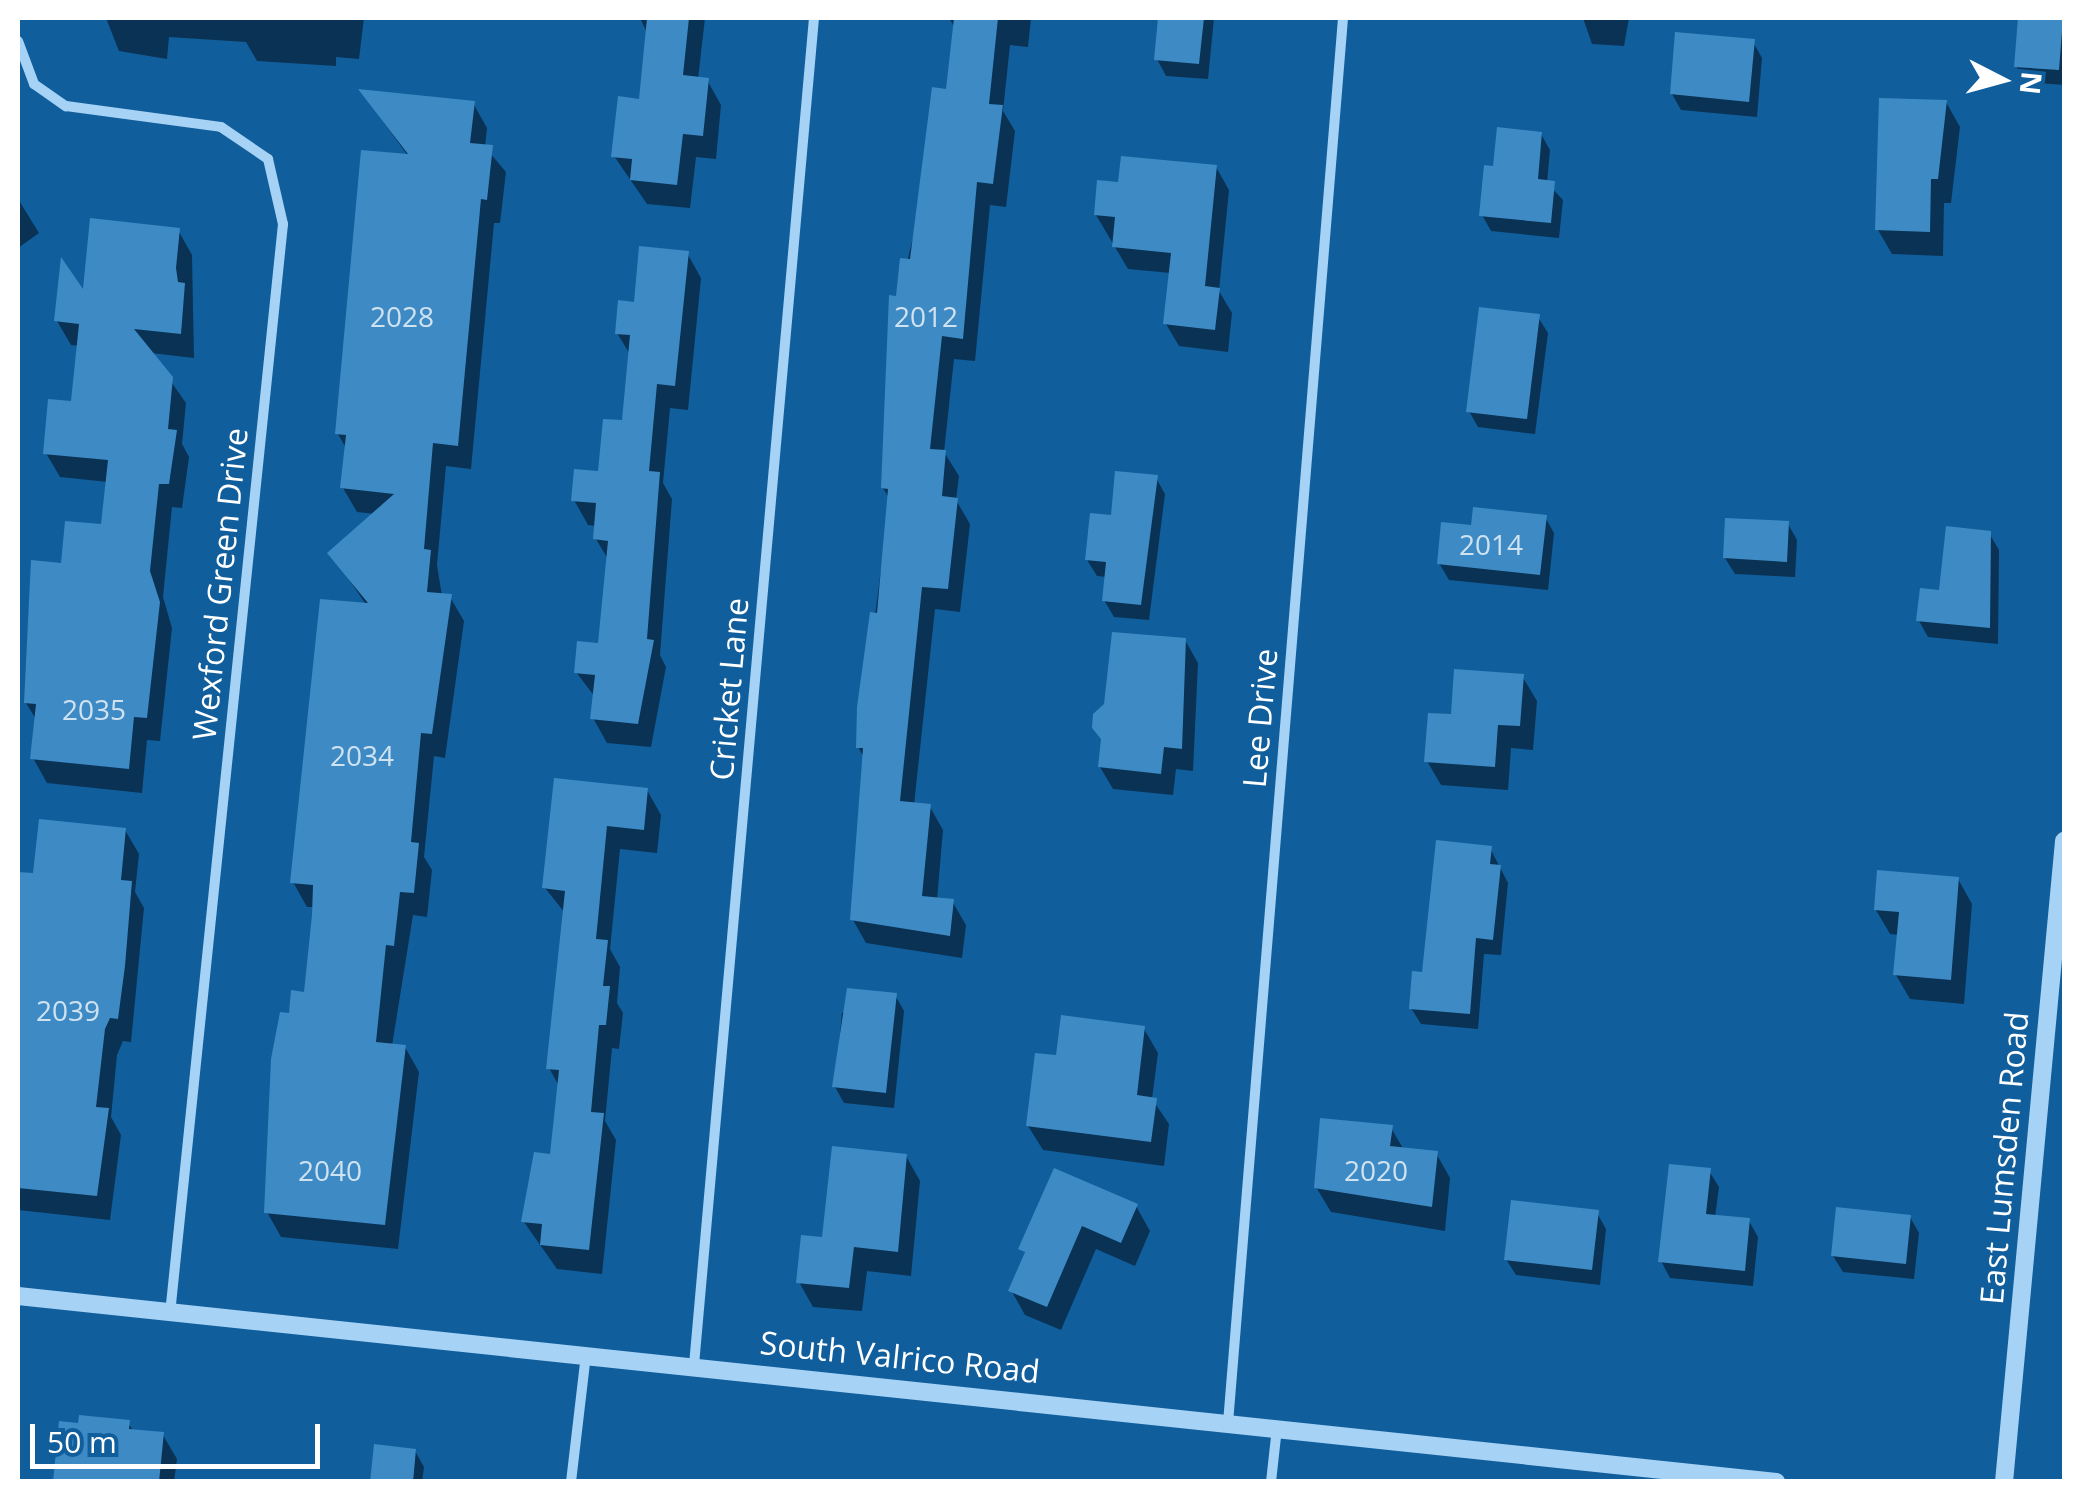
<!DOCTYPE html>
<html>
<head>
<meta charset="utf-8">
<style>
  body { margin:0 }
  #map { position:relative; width:2082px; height:1499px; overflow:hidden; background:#115e9d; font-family:"Open Sans",sans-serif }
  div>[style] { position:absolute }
  .shadow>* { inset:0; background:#0007 }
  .building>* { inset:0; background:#3e8ac5 }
  .minor>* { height:10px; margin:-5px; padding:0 5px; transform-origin:5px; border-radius:5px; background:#a6d3f5 }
  .tertiary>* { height:18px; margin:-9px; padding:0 9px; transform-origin:9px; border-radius:9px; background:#a6d3f5 }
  span { translate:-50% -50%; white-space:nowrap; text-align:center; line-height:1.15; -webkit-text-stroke:8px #115e9d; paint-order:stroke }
  .number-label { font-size:28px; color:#cfe2f0 }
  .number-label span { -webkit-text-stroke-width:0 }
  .street-label { font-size:32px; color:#fff }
  .frame { position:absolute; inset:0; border:20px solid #fff; pointer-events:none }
  .north { position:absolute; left:1952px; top:30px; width:100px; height:100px; -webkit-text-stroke:8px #115e9d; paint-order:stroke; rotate:96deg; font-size:28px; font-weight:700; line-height:40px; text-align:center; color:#fff }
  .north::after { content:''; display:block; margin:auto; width:35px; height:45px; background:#fff; clip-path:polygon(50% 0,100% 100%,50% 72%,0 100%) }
  .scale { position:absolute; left:30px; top:1424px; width:290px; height:45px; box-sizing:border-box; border:5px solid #fff; border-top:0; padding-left:12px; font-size:30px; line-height:35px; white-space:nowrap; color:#fff; -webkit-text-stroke:8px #115e9d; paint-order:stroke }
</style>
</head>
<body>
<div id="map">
  <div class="shadow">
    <div style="clip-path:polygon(106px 18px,364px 18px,359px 59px,336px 57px,336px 66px,257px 61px,246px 42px,169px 37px,167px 59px,119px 51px)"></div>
    <div style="clip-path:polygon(640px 18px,705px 18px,698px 79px,707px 80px,721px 105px,716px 159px,696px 157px,690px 208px,647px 204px,614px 156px,641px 101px,648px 35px)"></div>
    <div style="clip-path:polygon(949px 18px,1031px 18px,1028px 47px,1010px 45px,1003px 111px,1015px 131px,1006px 207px,990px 205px,975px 361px,954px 359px,944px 452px,959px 476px,956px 500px,970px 524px,960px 612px,935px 609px,914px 805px,930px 807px,943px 830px,937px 900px,952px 901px,966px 925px,962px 958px,866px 943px,853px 920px,865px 759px,858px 747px,890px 500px,883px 488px,898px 299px,949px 91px,955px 28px)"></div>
    <div style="clip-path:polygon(1161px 18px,1214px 18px,1208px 79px,1166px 76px,1157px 59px)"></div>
    <div style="clip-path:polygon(1583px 18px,1629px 18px,1624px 46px,1592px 44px)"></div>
    <div style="clip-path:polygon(2020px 18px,2064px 18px,2064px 85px,2026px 82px,2016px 66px)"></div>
    <div style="clip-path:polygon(1753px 42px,1762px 58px,1757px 117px,1681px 110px,1672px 94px)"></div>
    <div style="clip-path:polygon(362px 92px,473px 103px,487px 128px,485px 147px,506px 172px,500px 223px,494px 223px,471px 469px,446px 466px,437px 565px,442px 596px,450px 597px,464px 621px,445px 758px,434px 756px,424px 857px,432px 870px,427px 917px,413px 915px,392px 1046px,405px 1047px,419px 1072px,398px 1249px,281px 1237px,267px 1212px,291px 1016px,306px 995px,315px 907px,307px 907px,293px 882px,367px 606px,331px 553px,375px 514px,357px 512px,343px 488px,347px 450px,338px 434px,408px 156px)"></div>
    <div style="clip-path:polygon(1946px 102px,1960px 127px,1951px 203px,1944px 203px,1943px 256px,1892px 254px,1878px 230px)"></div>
    <div style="clip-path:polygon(1541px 134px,1550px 150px,1547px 183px,1563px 200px,1559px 238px,1491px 231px,1482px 215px,1495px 168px)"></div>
    <div style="clip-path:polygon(1216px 167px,1229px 190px,1219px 291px,1232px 313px,1228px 352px,1179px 346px,1166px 324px,1171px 273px,1128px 269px,1096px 215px)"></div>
    <div style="clip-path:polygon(18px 199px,39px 233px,18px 248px)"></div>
    <div style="clip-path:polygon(178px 230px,192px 255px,194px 358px,151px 353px,186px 403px,182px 444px,189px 457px,182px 508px,172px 507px,163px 597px,172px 628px,160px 741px,147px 740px,142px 793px,47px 783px,33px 758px,37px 721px,26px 703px,63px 566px,103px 527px,108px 482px,60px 477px,46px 453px,73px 404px,80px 346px,71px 345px,57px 321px)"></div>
    <div style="clip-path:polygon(687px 253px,701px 278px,688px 410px,670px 408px,663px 483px,672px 499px,660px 655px,666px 667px,651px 747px,607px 743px,593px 718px,595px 697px,576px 672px,601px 646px,609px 561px,596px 539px,597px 526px,588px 525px,574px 500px,601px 473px,625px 423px,631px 356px,617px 333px)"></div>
    <div style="clip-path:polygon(1538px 317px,1548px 333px,1535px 434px,1478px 427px,1469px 411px)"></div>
    <div style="clip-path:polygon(1156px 478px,1165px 494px,1149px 620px,1114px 617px,1104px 600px,1107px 577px,1097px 576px,1087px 560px,1113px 518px)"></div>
    <div style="clip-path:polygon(1545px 517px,1554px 533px,1548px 590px,1449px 580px,1439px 563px,1473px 528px)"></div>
    <div style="clip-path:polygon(1788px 524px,1797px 540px,1795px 577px,1735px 574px,1725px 558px)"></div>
    <div style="clip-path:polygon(1989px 533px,1999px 550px,1998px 644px,1928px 637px,1919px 621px)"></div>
    <div style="clip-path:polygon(1185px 640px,1198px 663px,1193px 771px,1176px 769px,1173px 795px,1113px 789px,1100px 767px)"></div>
    <div style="clip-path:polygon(1522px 676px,1537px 701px,1533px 750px,1511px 748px,1508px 790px,1441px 785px,1427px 761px,1453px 717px)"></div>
    <div style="clip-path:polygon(556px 781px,647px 790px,661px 815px,657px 853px,620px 849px,610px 949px,620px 967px,617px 1003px,623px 1013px,619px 1049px,612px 1048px,605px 1121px,616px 1140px,602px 1274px,557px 1269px,524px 1222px,552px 1157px,559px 1086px,549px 1068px,565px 913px,545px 888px)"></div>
    <div style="clip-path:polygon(125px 830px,139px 854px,135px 892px,144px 908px,131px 1042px,123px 1041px,117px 1055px,111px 1117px,121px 1135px,110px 1220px,18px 1210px,18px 874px,35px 876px)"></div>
    <div style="clip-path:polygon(1490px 848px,1508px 883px,1501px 955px,1484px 954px,1478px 1029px,1421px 1024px,1411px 1008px,1424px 975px)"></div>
    <div style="clip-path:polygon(1958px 879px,1972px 904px,1964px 1004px,1910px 999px,1896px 975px,1899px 935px,1890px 934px,1876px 910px)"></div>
    <div style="clip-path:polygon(895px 995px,904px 1011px,894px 1108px,844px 1103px,835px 1087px,842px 1013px)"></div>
    <div style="clip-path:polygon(1144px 1029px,1158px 1053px,1152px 1099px,1169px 1124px,1164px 1166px,1043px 1150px,1028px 1126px,1058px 1058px)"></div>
    <div style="clip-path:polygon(1391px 1128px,1404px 1150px,1436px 1153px,1450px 1178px,1445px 1231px,1331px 1212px,1316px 1187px)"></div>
    <div style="clip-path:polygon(906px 1156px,920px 1181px,911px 1276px,867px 1271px,862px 1311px,813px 1307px,799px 1282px,825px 1240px)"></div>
    <div style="clip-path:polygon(1055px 1171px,1136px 1206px,1150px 1231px,1135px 1266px,1096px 1249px,1061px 1330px,1025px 1315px,1011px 1290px)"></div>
    <div style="clip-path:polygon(1709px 1171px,1719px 1187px,1715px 1217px,1749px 1221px,1758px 1237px,1753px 1286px,1670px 1278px,1661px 1261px)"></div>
    <div style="clip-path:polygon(1597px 1213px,1606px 1229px,1600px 1285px,1516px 1275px,1506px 1259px)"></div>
    <div style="clip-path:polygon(1910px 1217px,1919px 1233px,1914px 1279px,1843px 1272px,1833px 1256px)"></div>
    <div style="clip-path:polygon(128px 1423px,134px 1432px,163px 1435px,177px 1459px,174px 1482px,55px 1482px,80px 1426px)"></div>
    <div style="clip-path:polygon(415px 1451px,424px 1467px,422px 1482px,373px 1482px)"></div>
  </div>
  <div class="building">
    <div style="clip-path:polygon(647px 18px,689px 18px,683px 75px,709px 78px,703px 136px,683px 134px,677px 185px,630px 180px,632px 159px,611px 157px,618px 96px,639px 99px)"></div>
    <div style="clip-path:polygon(954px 18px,998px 18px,989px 104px,1003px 105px,993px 184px,977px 182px,963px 339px,942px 336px,930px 449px,946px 450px,942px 496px,958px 498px,948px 589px,922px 587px,900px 801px,931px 804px,922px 896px,954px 899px,950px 936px,850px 920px,863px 748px,856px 748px,857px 707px,870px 612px,877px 613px,888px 489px,881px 488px,889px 295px,896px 296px,900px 258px,910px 259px,932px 87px,946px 89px)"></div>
    <div style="clip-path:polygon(1158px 18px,1204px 18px,1199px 64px,1154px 60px)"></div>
    <div style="clip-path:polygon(2018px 18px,2063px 18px,2059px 70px,2014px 67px)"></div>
    <div style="clip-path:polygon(1675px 32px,1755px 39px,1749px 102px,1670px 94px)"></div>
    <div style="clip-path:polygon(358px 89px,475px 101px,470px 143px,493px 145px,487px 200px,481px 199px,458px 446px,433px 443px,424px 549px,431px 550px,427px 592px,452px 594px,432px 734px,421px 733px,411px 842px,419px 843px,414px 893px,400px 892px,394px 946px,386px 945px,376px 1042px,406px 1045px,385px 1225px,264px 1213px,271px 1059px,280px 1012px,289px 1013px,291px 990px,304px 992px,312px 915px,313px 885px,290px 883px,320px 599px,368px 603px,327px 553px,394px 494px,340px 488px,346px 435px,335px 434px,361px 150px,408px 154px)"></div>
    <div style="clip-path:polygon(1879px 98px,1947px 100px,1938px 179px,1931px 179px,1930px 232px,1875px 230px)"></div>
    <div style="clip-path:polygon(1497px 127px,1542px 132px,1538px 179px,1555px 181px,1551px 223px,1479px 216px,1484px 165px,1493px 166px)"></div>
    <div style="clip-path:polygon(1121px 156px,1217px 165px,1205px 286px,1220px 288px,1215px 330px,1163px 324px,1171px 253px,1112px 247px,1115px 217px,1094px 215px,1097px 180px,1118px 182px)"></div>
    <div style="clip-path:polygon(90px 218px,180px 228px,176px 268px,178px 282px,185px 283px,181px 334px,134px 329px,173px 377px,168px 429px,177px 430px,169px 484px,159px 484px,150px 571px,160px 602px,147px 718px,134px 717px,129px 769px,30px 759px,36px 704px,24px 703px,31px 560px,61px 563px,65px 521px,101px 524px,108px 460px,43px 454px,48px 399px,71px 401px,79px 324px,54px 321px,61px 257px,83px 289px)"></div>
    <div style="clip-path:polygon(639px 246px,689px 251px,675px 386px,657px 384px,649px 471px,660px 472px,647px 639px,654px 640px,638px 724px,590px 719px,595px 675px,574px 673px,577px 641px,598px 643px,608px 541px,593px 539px,596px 503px,571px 501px,574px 469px,598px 471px,603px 419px,622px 420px,630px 335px,615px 334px,618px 300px,634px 302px)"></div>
    <div style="clip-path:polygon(1479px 307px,1540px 314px,1527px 419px,1466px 412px)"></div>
    <div style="clip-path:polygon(1115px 471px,1158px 475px,1141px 605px,1102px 601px,1106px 562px,1085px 560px,1090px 513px,1111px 515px)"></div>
    <div style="clip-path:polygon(1473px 507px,1547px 515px,1540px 575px,1437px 564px,1441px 522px,1471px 525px)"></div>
    <div style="clip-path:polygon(1725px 518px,1789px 521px,1787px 562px,1723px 558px)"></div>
    <div style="clip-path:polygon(1946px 526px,1991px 531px,1990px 628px,1916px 621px,1920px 588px,1939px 590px)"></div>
    <div style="clip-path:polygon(1112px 632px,1186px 638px,1182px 749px,1164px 747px,1161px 774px,1098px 767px,1101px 739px,1092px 728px,1093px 714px,1104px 704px)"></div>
    <div style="clip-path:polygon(1454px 669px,1524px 674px,1520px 726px,1498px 725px,1495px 767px,1424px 762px,1428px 713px,1451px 714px)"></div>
    <div style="clip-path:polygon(554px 778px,648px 788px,644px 830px,607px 826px,596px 939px,608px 940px,603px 986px,610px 986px,606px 1025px,599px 1025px,591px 1112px,604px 1113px,589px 1250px,540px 1245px,542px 1224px,521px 1222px,534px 1152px,550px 1154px,559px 1070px,546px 1069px,565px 891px,542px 888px)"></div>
    <div style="clip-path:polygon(39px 819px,126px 828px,121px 880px,132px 881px,125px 966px,118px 1019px,110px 1018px,105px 1029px,96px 1107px,109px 1108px,97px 1196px,18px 1188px,18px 872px,33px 873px)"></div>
    <div style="clip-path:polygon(1436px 840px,1492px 846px,1490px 864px,1501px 865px,1493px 940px,1476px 938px,1470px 1014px,1409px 1009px,1412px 971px,1422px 972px)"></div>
    <div style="clip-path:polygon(1877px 870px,1959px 877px,1951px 980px,1893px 975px,1899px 912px,1874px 910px)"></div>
    <div style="clip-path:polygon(847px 988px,897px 993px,886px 1093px,832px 1087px)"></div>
    <div style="clip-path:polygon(1061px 1015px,1145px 1026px,1137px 1095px,1157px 1098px,1151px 1142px,1026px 1126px,1035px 1053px,1056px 1055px)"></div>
    <div style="clip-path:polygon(1320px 1118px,1393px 1125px,1390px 1146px,1438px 1151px,1432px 1207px,1314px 1188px)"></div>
    <div style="clip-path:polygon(832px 1146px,907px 1154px,898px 1252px,854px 1247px,849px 1288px,796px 1283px,801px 1235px,822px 1237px)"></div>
    <div style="clip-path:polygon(1669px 1164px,1711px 1168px,1706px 1214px,1750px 1218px,1745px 1271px,1658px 1262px)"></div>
    <div style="clip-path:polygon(1054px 1168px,1138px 1204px,1121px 1243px,1082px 1226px,1047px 1307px,1008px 1291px,1025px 1252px,1018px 1249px)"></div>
    <div style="clip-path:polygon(1511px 1200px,1599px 1210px,1592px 1270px,1504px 1260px)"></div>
    <div style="clip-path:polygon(1836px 1207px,1911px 1215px,1906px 1264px,1831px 1256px)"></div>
    <div style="clip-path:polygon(79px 1415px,130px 1420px,129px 1429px,164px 1432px,159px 1482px,53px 1482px,59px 1421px,78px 1423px)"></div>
    <div style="clip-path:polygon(374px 1444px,416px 1449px,413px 1482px,370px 1482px)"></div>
  </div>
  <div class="minor">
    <div style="left:18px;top:41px;width:46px;rotate:69.6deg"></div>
    <div style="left:34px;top:84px;width:39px;rotate:35deg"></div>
    <div style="left:66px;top:106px;width:156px;rotate:7.7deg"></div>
    <div style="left:221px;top:127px;width:57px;rotate:34.2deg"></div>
    <div style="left:268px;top:159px;width:67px;rotate:77deg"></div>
    <div style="left:283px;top:224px;width:1095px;rotate:95.92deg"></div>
    <div style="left:694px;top:1365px;width:1352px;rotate:-84.91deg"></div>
    <div style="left:1228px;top:1423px;width:1410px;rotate:-85.32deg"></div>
    <div style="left:571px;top:1482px;width:128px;rotate:-83.3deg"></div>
    <div style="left:1271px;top:1482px;width:54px;rotate:-83.7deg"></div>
  </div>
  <div class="tertiary">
    <div style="left:18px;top:1296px;width:1768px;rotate:6.04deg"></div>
    <div style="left:2004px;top:1482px;width:644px;rotate:-84.65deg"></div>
  </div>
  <div class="number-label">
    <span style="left:402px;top:316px">2028</span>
    <span style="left:926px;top:316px">2012</span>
    <span style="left:1491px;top:544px">2014</span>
    <span style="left:94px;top:709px">2035</span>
    <span style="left:362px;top:755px">2034</span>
    <span style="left:68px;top:1010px">2039</span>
    <span style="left:330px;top:1170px">2040</span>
    <span style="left:1376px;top:1170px">2020</span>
  </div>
  <div class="street-label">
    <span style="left:220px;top:584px;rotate:-84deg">Wexford Green Drive</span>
    <span style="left:729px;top:689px;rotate:-85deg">Cricket Lane</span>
    <span style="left:1260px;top:718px;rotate:-85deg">Lee Drive</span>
    <span style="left:2004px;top:1158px;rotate:-85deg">East Lumsden Road</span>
    <span style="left:900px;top:1357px;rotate:6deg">South Valrico Road</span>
  </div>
  <div class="frame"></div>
  <div class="north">N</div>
  <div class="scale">50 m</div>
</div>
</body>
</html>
